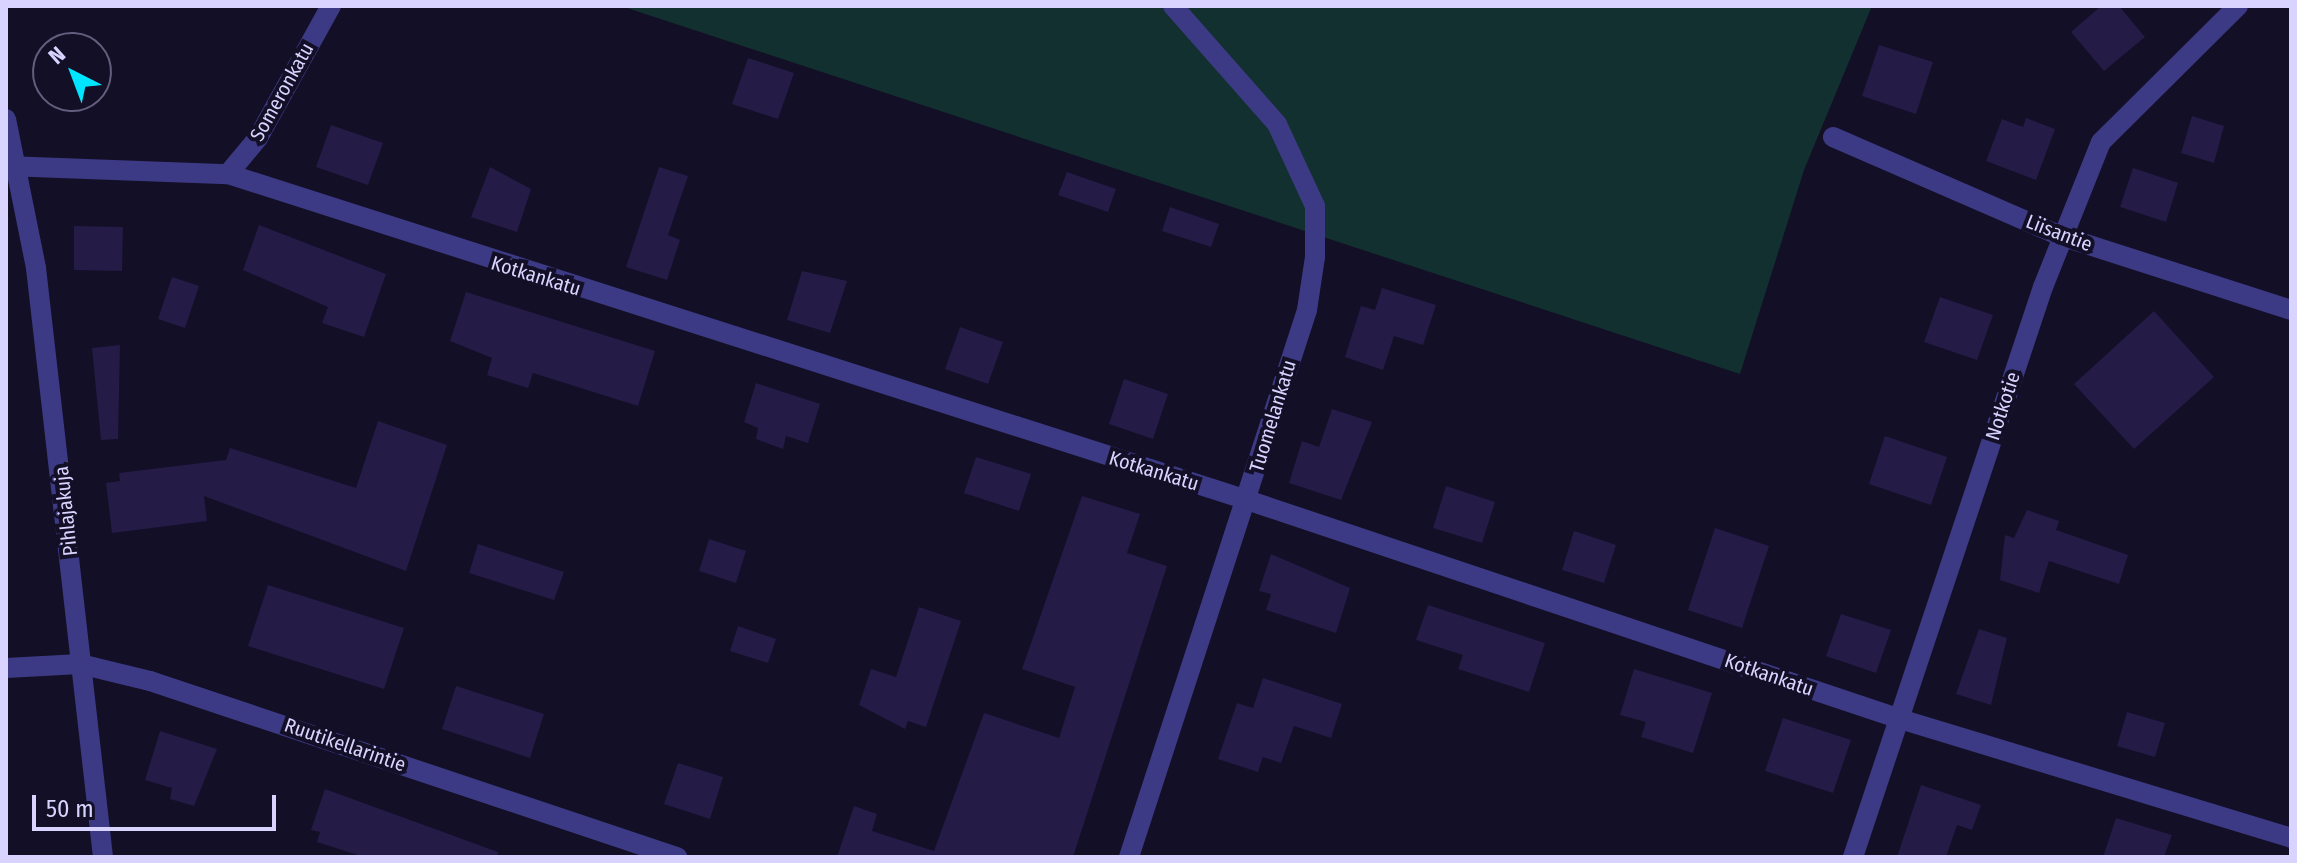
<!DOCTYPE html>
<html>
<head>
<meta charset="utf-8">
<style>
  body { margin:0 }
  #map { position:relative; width:2297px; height:863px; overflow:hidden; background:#130f26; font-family:"Fira Sans Condensed",sans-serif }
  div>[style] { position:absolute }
  .green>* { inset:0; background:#12302f }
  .building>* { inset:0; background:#241b47 }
  .minor>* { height:20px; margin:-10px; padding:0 10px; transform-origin:10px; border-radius:10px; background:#3d3a85 }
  span { translate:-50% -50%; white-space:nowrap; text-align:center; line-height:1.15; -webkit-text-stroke:8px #130f26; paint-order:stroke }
  .street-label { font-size:20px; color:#d9d4ff }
  .frame { position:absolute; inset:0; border:8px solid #d9d4ff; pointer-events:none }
  .north { position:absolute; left:32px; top:32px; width:80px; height:80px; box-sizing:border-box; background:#130f26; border:2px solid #625e7d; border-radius:50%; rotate:318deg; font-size:22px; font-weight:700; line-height:32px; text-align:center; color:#d9d4ff }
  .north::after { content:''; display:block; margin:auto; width:28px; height:36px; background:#00e5ff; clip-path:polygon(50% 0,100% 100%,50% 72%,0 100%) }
  .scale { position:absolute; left:32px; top:795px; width:244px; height:36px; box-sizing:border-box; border:4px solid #d9d4ff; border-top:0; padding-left:10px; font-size:24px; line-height:28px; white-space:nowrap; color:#d9d4ff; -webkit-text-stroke:6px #130f26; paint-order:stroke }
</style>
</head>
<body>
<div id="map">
  <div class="green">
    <div style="clip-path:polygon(621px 6px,1872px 6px,1804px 170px,1740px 374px)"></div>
  </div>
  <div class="building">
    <div style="clip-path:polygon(2101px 6px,2119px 6px,2145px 37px,2104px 71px,2071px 32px)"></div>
    <div style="clip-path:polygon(1879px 45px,1933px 62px,1916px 114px,1862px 96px)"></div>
    <div style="clip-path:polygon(748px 58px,794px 73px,778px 119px,732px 104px)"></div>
    <div style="clip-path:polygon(2192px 116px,2224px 126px,2214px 163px,2181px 153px)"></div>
    <div style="clip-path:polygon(2026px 118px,2055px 129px,2036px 180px,1986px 161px,2002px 119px,2023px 127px)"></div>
    <div style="clip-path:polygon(331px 125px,383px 143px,368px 185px,316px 167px)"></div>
    <div style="clip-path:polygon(490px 167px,531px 189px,517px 232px,471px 217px)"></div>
    <div style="clip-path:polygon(659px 167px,688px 176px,668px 235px,680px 240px,667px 280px,626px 267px)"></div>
    <div style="clip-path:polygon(2133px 168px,2178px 183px,2166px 222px,2120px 207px)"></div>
    <div style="clip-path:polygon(1067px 172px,1116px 189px,1108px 212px,1058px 195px)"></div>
    <div style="clip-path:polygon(1170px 207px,1219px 224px,1211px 247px,1162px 231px)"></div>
    <div style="clip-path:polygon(259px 225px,386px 274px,364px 337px,322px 323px,328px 307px,243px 270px)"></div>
    <div style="clip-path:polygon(74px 226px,123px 227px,122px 271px,74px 270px)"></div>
    <div style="clip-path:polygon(802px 271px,847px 281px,830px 333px,787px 320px)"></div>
    <div style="clip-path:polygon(172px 277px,199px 286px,185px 328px,158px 319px)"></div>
    <div style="clip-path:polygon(1382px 288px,1436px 305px,1423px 345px,1394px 336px,1383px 370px,1345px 357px,1361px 306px,1375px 310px)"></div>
    <div style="clip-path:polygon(466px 292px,655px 351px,638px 406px,533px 373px,528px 388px,487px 375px,492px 358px,450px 341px)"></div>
    <div style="clip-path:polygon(1940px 297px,1993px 315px,1977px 360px,1924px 342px)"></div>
    <div style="clip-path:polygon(2154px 311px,2214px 377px,2134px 449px,2074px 384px)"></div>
    <div style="clip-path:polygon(960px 327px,1003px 342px,988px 384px,945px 369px)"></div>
    <div style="clip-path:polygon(120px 345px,118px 439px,101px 440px,92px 348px)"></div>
    <div style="clip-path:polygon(1124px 379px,1168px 394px,1153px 439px,1109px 424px)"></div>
    <div style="clip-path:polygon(756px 383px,820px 404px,808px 443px,786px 436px,783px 449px,756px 439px,758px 428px,744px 422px)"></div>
    <div style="clip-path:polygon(1332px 409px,1372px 422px,1341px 500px,1289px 483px,1302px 441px,1319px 447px)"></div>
    <div style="clip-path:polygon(378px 421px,447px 445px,406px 571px,204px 496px,207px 521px,112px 533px,106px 483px,120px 481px,119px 473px,226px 460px,230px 448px,356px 488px)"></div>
    <div style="clip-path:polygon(1885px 436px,1947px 457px,1931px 505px,1869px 484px)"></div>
    <div style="clip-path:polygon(976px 457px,1031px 474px,1019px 511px,964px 493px)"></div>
    <div style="clip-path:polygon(1446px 486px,1495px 502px,1482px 543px,1433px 528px)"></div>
    <div style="clip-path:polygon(1082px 496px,1140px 514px,1127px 553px,1167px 566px,1073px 857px,837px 857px,854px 806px,877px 814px,872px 831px,934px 851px,984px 713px,1059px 738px,1075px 687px,1022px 669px)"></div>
    <div style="clip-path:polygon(2027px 510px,2059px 521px,2056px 530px,2128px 555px,2119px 584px,2049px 561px,2039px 593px,2000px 580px,2005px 535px,2014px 538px)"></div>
    <div style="clip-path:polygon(1715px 528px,1769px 546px,1742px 628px,1688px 610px)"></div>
    <div style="clip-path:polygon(1574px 531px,1616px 545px,1604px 583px,1562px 570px)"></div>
    <div style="clip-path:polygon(709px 539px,746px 551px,736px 583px,699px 571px)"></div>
    <div style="clip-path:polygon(478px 544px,564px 572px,554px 600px,469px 573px)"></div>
    <div style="clip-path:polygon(1271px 554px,1350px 588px,1336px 633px,1266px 610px,1271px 594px,1259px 591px)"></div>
    <div style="clip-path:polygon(268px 585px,404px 628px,384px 689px,248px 646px)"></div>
    <div style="clip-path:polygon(1428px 605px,1545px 643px,1529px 692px,1458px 669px,1463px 655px,1416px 640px)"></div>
    <div style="clip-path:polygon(919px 607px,961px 621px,926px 727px,908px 721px,905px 729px,859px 705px,871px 669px,896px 677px)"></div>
    <div style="clip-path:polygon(1841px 614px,1891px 630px,1876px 673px,1826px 656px)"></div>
    <div style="clip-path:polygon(738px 626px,776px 639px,768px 663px,730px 651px)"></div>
    <div style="clip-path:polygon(1979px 629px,2007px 638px,1991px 705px,1956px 694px)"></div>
    <div style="clip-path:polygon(1634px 669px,1712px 693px,1693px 753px,1641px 737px,1646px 722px,1620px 715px)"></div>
    <div style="clip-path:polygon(1263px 678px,1342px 704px,1331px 738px,1294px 726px,1281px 763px,1263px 757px,1258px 772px,1218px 759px,1237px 703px,1253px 708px)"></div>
    <div style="clip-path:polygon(456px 686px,544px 714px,530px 758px,442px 729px)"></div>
    <div style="clip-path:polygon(2127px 712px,2165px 723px,2155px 757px,2117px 746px)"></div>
    <div style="clip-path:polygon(1783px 718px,1851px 740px,1833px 793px,1765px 771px)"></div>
    <div style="clip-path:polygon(160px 731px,217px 749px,194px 806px,170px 799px,172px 788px,145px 780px)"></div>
    <div style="clip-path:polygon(678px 763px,723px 777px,710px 819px,664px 804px)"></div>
    <div style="clip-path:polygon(1921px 785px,1981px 805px,1972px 830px,1957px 825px,1946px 857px,1897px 857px)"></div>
    <div style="clip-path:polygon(325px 789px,498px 852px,497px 857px,364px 857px,317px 842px,320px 832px,311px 830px)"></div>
    <div style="clip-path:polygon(2116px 818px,2172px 835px,2164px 857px,2103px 857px)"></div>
  </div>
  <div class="minor">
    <div style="left:6px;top:119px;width:152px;rotate:78.6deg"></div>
    <div style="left:36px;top:268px;width:593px;rotate:83.51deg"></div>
    <div style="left:1833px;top:137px;width:249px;rotate:23.5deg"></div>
    <div style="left:2061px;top:236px;width:242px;rotate:17.8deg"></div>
    <div style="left:6px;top:166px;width:222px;rotate:2.1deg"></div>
    <div style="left:228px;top:174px;width:1070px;rotate:17.74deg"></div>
    <div style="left:1247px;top:500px;width:689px;rotate:18.54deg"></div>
    <div style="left:1900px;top:719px;width:409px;rotate:16.9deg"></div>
    <div style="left:228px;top:174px;width:47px;rotate:-50.2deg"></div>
    <div style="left:258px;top:138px;width:151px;rotate:-61.1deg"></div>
    <div style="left:6px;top:668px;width:74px;rotate:-3.1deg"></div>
    <div style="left:80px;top:664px;width:72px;rotate:13.7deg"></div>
    <div style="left:150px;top:681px;width:556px;rotate:18.47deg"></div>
    <div style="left:1129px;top:857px;width:575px;rotate:-71.97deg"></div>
    <div style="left:1307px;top:310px;width:54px;rotate:-81.4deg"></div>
    <div style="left:1315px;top:257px;width:51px;rotate:-90deg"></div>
    <div style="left:1315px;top:206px;width:90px;rotate:-114.9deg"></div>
    <div style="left:1277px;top:124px;width:157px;rotate:-131.4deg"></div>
    <div style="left:1853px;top:857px;width:601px;rotate:-71.57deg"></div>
    <div style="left:2043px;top:287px;width:156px;rotate:-68.2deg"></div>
    <div style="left:2101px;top:142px;width:193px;rotate:-44.8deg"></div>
  </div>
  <div class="street-label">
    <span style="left:282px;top:92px;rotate:-61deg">Someronkatu</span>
    <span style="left:2059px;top:233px;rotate:21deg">Liisantie</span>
    <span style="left:536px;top:276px;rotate:17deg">Kotkankatu</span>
    <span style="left:2003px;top:406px;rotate:-72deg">Notkotie</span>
    <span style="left:1273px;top:416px;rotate:-73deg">Tuomelankatu</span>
    <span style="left:1154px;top:471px;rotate:17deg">Kotkankatu</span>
    <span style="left:66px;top:511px;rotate:-96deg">Pihlajakuja</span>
    <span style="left:1769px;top:675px;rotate:19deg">Kotkankatu</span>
    <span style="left:345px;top:745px;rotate:19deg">Ruutikellarintie</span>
  </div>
  <div class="frame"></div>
  <div class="north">N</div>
  <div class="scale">50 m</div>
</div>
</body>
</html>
